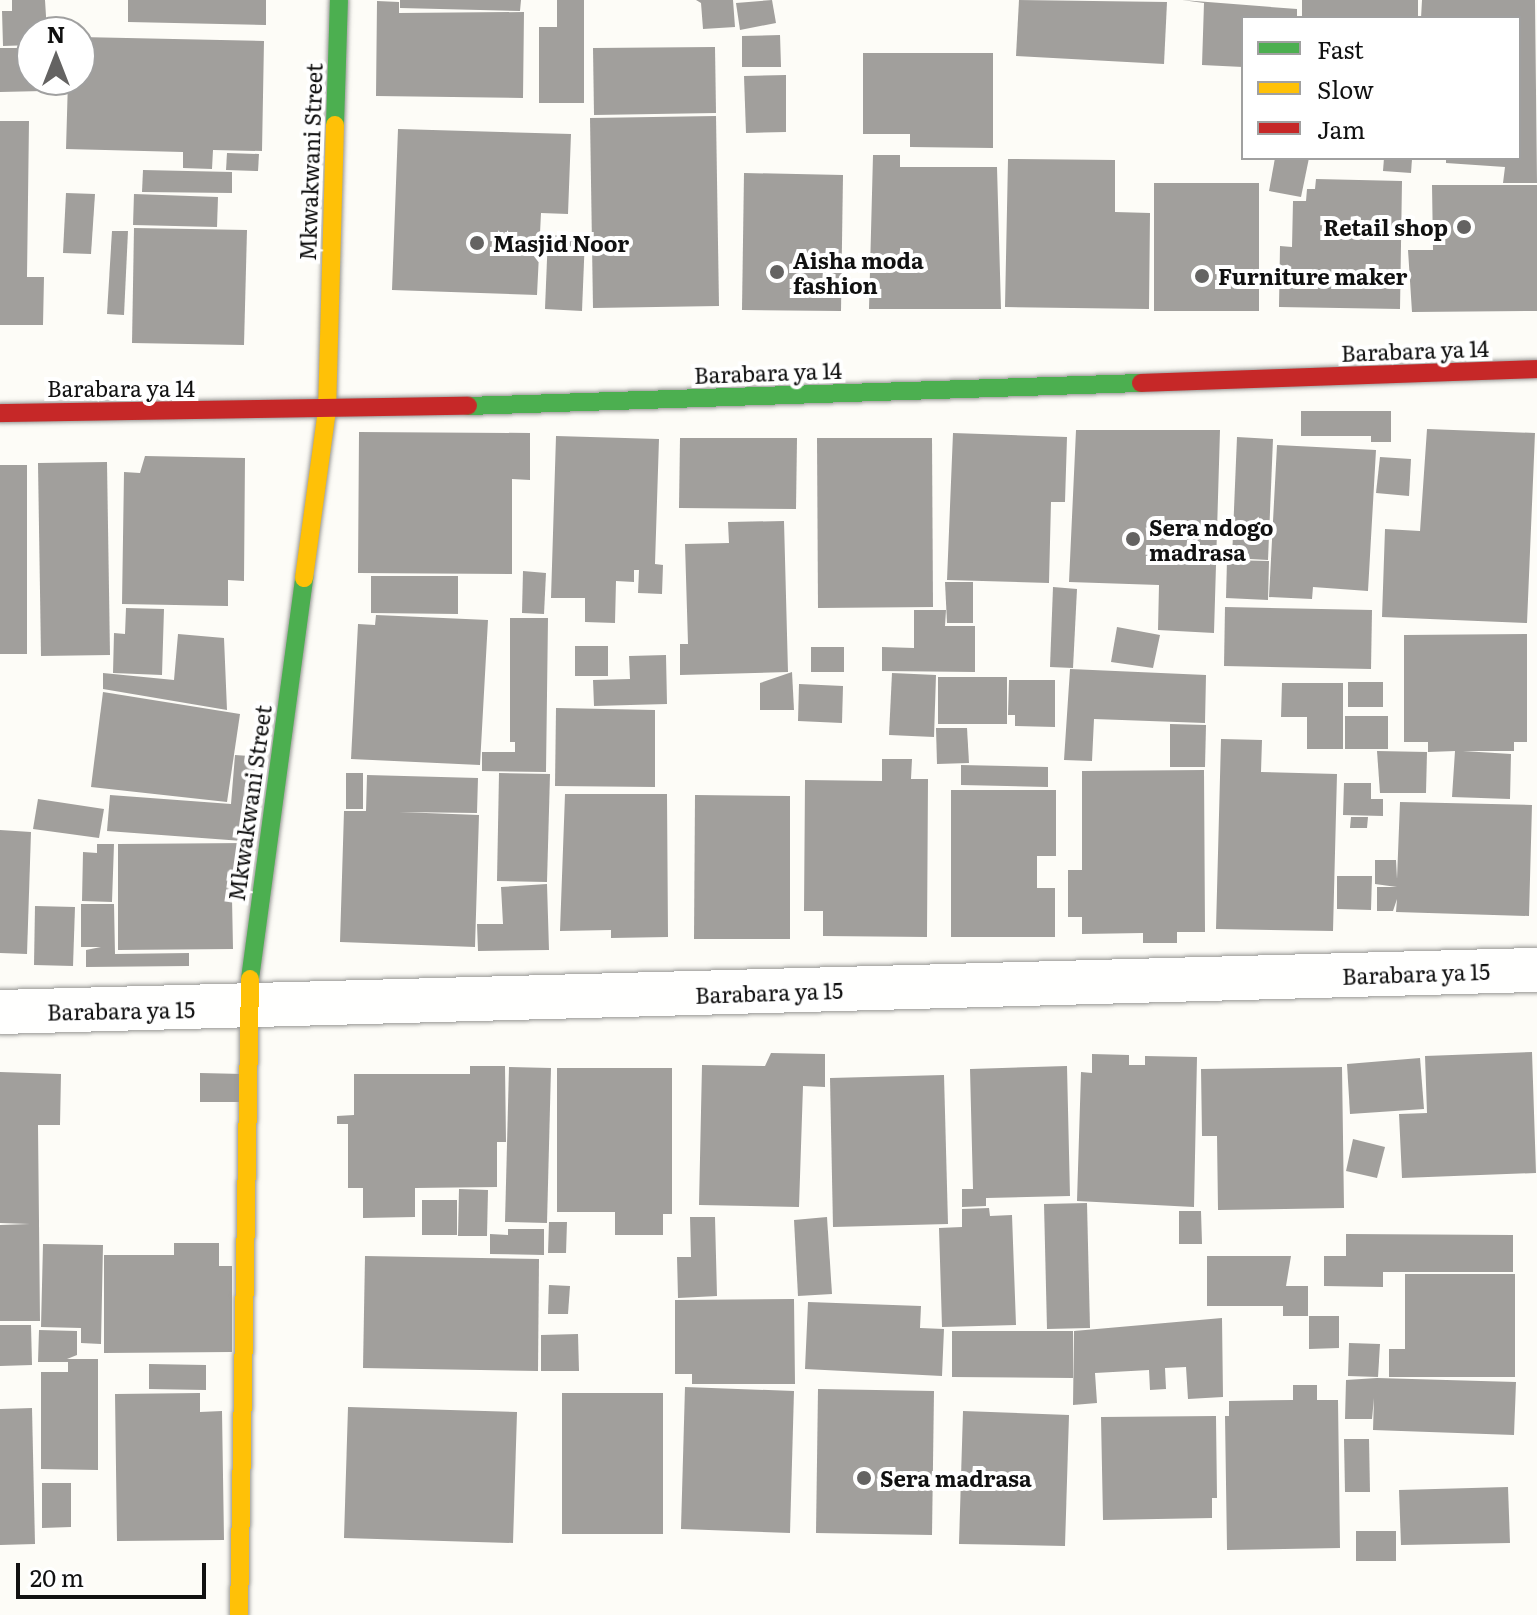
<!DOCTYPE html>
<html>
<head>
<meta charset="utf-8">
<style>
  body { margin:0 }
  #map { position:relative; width:1537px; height:1615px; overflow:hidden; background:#fdfcf7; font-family:Literata,serif }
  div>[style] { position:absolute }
  .building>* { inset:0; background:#a19f9c }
  .roads { filter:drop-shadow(0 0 2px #979795) drop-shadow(0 0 2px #979795) }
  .street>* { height:44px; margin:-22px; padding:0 22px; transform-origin:22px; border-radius:22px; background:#fffffe }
  .fast>* { height:18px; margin:-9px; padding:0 9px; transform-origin:9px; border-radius:9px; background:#4caf50 }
  .slow>* { height:18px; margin:-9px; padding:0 9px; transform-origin:9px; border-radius:9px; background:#ffc107 }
  .jam>* { height:18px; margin:-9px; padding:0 9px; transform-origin:9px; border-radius:9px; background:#c62828 }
  .dots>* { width:22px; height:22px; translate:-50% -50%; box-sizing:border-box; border:4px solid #fff; border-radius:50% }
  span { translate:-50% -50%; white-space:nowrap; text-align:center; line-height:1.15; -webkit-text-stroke:8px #fff; paint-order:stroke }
  .street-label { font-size:22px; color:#111 }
  .poi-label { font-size:22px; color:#111; font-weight:700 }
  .right { translate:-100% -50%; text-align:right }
  .left { translate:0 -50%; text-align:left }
  .legend { position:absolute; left:1241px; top:16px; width:280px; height:144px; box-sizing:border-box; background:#fff; border:2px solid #a0a0a0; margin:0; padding:10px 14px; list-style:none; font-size:24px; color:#111 }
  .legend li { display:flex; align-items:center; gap:16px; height:40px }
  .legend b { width:40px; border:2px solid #a0a0a0 }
  .north { position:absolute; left:16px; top:16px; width:80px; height:80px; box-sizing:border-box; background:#fff; border:2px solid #a0a0a0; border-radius:50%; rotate:0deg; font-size:22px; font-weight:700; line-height:32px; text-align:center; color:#111 }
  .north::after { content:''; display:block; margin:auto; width:28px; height:36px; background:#646362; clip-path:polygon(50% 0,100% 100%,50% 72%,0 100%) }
  .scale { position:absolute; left:16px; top:1563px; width:190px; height:36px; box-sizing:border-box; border:4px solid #111; border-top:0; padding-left:10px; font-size:24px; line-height:28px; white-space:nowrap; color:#111; -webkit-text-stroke:6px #fff; paint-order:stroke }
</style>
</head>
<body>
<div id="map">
  <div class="building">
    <div style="clip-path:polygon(12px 0,45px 0,47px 32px,32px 32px,32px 45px,3px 46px,2px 11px,12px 11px)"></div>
    <div style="clip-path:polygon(128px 0,266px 0,266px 25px,128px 22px)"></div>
    <div style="clip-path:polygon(400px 0,521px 0,520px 11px,400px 8px)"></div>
    <div style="clip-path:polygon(557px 0,584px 0,584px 103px,539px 103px,539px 27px,557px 27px)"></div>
    <div style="clip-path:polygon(696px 0,733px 0,735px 27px,703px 29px,701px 3px)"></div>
    <div style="clip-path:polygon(772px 0,776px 23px,740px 30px,736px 3px)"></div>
    <div style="clip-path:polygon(1019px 0,1167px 2px,1164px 64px,1016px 56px)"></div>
    <div style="clip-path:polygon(1182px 0,1297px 9px,1297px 18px,1243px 18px,1243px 67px,1202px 65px,1204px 3px)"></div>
    <div style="clip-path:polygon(1302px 0,1418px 0,1418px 18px,1302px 18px)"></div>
    <div style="clip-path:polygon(1422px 0,1535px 0,1537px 183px,1503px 183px,1505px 167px,1446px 163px,1446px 158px,1519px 158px,1519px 18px,1421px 18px)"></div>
    <div style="clip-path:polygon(377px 1px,399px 2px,399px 13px,524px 12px,523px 98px,376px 96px)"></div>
    <div style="clip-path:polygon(780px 35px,781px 67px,742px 67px,742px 36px)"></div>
    <div style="clip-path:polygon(80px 37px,264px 41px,262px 151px,213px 150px,212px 169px,183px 168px,183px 152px,66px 149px,68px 80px,80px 80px)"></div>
    <div style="clip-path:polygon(715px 47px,716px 113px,594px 115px,593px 48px)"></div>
    <div style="clip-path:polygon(0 48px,32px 48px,32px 80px,43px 80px,43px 91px,0 92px)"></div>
    <div style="clip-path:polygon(863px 53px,993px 53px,993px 148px,910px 147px,910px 134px,863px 134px)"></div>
    <div style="clip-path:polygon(786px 75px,786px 132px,746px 133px,744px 76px)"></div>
    <div style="clip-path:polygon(716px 116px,719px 306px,593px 308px,590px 118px)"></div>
    <div style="clip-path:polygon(0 121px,29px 121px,27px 277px,44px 277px,43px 325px,0 325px)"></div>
    <div style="clip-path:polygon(398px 129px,571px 134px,568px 214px,541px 213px,537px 295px,392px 290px)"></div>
    <div style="clip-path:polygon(227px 153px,259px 154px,258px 171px,226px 170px)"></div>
    <div style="clip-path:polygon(873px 155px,900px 155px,900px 167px,997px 167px,1001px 309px,869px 309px)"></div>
    <div style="clip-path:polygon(1275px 158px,1309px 158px,1301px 197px,1269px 191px)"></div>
    <div style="clip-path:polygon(1384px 158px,1412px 159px,1411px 173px,1383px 171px)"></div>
    <div style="clip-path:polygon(1008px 159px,1115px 160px,1115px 212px,1150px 213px,1149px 309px,1005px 307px)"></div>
    <div style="clip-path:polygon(143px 170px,232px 172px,232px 193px,142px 192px)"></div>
    <div style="clip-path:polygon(744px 173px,843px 175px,841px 311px,742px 310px)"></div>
    <div style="clip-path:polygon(1316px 179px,1402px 181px,1400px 309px,1279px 307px,1280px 246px,1292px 247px,1293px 201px,1306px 201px,1307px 189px,1315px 189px)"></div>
    <div style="clip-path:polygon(1154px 183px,1259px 183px,1259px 311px,1154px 311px)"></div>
    <div style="clip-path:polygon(1432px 185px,1537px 185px,1537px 311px,1412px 312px,1408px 250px,1433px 250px)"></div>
    <div style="clip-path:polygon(66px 193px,95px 194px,91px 254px,63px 253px)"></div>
    <div style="clip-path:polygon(134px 194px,218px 197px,217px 227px,133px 225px)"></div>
    <div style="clip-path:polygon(134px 228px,247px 230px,244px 345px,132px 343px)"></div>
    <div style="clip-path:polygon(112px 231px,128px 231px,124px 315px,107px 314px)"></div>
    <div style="clip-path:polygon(548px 235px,585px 237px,582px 311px,545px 309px)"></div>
    <div style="clip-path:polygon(1301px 411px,1391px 411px,1391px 442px,1371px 442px,1371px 436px,1301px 436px)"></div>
    <div style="clip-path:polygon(1427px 429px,1535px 433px,1527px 623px,1382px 617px,1385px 529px,1420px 531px)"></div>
    <div style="clip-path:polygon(1076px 430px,1220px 430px,1214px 633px,1158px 630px,1159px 585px,1069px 582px)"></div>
    <div style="clip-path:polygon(359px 432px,530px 433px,530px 480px,512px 479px,512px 574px,358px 573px)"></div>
    <div style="clip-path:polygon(953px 433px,1067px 437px,1065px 502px,1051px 502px,1049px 583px,947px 580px)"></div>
    <div style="clip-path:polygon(556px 436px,659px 439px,655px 564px,663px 565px,662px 594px,638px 593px,639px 570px,634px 570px,634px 582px,616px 581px,615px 623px,585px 622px,585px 598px,551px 598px)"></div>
    <div style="clip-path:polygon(1237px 437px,1273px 439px,1268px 560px,1232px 558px)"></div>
    <div style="clip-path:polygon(680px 438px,797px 438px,796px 509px,679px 508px)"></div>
    <div style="clip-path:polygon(817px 438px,932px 438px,933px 607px,818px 608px)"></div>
    <div style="clip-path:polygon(1277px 445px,1376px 450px,1368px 591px,1313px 587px,1312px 599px,1269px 597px)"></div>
    <div style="clip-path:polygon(145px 456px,245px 458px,244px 581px,228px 580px,228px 606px,122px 604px,124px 472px,140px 473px)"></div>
    <div style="clip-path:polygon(1380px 457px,1411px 459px,1409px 496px,1376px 493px)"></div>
    <div style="clip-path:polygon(107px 462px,110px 655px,41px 656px,38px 463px)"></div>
    <div style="clip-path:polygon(0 465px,27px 465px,27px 654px,0 654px)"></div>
    <div style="clip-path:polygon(784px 521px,788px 672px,680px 675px,680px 644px,688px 644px,685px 544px,729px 543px,728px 522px)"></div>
    <div style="clip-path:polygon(1227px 560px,1269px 561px,1268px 600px,1226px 598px)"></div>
    <div style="clip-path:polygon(523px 571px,546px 573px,544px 614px,522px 613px)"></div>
    <div style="clip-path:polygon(371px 576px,458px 576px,458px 614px,371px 613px)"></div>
    <div style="clip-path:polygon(945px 582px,973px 582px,973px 623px,947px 623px)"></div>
    <div style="clip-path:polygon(1053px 587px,1077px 589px,1073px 668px,1050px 667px)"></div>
    <div style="clip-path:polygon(1225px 607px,1372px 610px,1371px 669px,1224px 666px)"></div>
    <div style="clip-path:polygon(126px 608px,164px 609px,162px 675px,113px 673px,114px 633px,125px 634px)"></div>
    <div style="clip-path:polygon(914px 610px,946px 610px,945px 626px,975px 626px,975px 672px,882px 671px,882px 647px,914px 648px)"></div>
    <div style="clip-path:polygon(376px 615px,488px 620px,480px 765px,351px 759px,358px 624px,375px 625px)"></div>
    <div style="clip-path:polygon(510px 618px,548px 618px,546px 772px,482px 771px,482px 752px,515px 752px,515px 742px,510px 742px)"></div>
    <div style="clip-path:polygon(1117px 627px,1160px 635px,1153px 668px,1111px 662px)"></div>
    <div style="clip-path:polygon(178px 634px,224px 638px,227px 710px,103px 689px,103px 673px,174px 680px)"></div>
    <div style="clip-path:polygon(1527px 634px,1527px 742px,1514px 742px,1514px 751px,1463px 751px,1511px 754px,1510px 799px,1452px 797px,1455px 751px,1428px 752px,1428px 742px,1404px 742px,1404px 635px)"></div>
    <div style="clip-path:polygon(575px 646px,608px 646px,608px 676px,575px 676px)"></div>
    <div style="clip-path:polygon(811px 647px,844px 647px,844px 672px,811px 672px)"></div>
    <div style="clip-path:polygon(666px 655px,667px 704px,594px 706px,593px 680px,630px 679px,629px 656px)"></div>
    <div style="clip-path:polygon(1070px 669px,1206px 675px,1205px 723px,1094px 719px,1092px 761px,1064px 760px)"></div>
    <div style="clip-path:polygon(792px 672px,794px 710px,760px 710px,760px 683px)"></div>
    <div style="clip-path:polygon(892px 673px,936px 675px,934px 737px,889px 735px)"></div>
    <div style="clip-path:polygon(938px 677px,1007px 677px,1007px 724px,938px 724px)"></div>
    <div style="clip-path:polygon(1009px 680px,1055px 680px,1055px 727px,1015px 726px,1015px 715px,1008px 715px)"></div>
    <div style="clip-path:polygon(1348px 682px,1383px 682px,1383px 707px,1348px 707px)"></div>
    <div style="clip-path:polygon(1282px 683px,1343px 683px,1343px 749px,1307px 749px,1307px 717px,1281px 717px)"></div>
    <div style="clip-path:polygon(799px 684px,843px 686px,842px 723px,798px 721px)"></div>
    <div style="clip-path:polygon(103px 692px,240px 714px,227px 802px,91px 787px)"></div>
    <div style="clip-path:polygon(556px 708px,655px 710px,655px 787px,555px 786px)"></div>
    <div style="clip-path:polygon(1345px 716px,1388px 716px,1388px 749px,1345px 749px)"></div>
    <div style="clip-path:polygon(1170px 724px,1206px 725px,1205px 767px,1170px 767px)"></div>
    <div style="clip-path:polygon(936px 728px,967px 728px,969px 763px,937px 764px)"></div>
    <div style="clip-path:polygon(1221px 739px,1262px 740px,1261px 772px,1337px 774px,1333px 931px,1216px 929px)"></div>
    <div style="clip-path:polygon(1377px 751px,1427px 752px,1426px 793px,1380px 793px)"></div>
    <div style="clip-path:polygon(235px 755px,264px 757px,256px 842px,107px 831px,110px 795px,231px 804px)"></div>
    <div style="clip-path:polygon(882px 759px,912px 759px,911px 779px,928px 779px,927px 937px,823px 936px,823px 911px,804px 911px,805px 780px,882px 781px)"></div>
    <div style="clip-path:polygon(961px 765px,1048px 767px,1048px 787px,961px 785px)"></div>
    <div style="clip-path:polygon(1204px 770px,1205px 932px,1177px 932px,1177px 943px,1143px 943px,1143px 933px,1082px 934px,1082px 917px,1068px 917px,1068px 870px,1082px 870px,1082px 771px)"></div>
    <div style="clip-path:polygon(346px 773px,363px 773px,363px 809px,346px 809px)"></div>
    <div style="clip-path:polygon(499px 773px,550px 774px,547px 882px,497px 881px)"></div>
    <div style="clip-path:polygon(367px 775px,478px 778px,477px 813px,399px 812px,479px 815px,475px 947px,340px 942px,344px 811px,366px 811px)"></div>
    <div style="clip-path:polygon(1344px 783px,1371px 783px,1371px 799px,1383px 799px,1383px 816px,1343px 815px)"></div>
    <div style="clip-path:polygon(951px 790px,1056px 790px,1056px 856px,1037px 856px,1037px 888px,1055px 888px,1055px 937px,951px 937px)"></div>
    <div style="clip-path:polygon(565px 794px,667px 794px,668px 937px,611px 938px,611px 930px,560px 931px)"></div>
    <div style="clip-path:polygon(695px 795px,790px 796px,790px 939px,694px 939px)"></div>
    <div style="clip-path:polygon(38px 799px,104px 809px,99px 838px,33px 829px)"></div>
    <div style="clip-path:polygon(1400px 802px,1532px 805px,1529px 916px,1396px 912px,1397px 899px,1393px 911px,1377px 911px,1377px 887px,1397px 887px,1375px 884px,1375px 860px,1396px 860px,1397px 879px)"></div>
    <div style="clip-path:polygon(1351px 817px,1368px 817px,1367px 828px,1350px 828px)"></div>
    <div style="clip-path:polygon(0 830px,31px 832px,27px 954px,0 953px)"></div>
    <div style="clip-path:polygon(246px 843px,247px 897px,232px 898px,233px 949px,118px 950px,118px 844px)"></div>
    <div style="clip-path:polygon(97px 844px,114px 844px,112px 902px,82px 901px,83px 852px,97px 853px)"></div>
    <div style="clip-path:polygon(1337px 876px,1372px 876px,1371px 910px,1337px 909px)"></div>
    <div style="clip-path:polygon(547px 884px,549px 950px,478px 951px,477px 924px,503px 924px,501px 887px)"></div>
    <div style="clip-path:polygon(81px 904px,114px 904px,115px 954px,189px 953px,189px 966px,86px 967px,86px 950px,101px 947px,81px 947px)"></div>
    <div style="clip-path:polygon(35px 906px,75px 907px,73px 966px,34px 965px)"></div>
    <div style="clip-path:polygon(1532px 1052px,1536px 1173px,1402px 1178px,1399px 1114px,1427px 1113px,1425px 1056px)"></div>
    <div style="clip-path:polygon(771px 1053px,825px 1054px,825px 1087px,803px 1086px,799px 1207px,699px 1205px,702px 1065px,765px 1066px)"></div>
    <div style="clip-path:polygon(1092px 1054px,1129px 1055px,1129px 1065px,1145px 1065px,1145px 1056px,1197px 1057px,1194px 1207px,1077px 1201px,1081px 1072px,1092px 1073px)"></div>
    <div style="clip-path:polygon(1420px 1058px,1424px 1109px,1350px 1114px,1347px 1064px)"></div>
    <div style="clip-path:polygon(470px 1066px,505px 1066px,506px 1142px,497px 1142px,497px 1187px,415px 1188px,415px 1217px,363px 1218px,363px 1188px,348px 1188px,348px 1124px,337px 1124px,337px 1116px,354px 1115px,354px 1074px,470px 1074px)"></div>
    <div style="clip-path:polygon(1067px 1066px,1070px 1196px,986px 1198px,986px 1206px,962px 1207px,962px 1189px,973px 1189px,970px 1069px)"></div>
    <div style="clip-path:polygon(509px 1067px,551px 1068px,547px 1223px,505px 1222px)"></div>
    <div style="clip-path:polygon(1342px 1067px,1344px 1208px,1218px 1210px,1217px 1136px,1202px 1136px,1201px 1069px)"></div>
    <div style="clip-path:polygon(557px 1068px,672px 1068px,672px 1214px,663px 1214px,663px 1235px,615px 1235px,615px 1212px,557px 1212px)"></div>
    <div style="clip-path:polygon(0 1072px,61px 1074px,60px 1125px,38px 1125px,40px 1321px,0 1321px,0 1225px,30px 1224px,0 1223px)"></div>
    <div style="clip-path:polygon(200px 1073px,243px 1074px,242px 1102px,200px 1102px)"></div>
    <div style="clip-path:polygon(944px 1075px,948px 1224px,833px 1227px,830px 1078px)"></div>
    <div style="clip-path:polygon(1353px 1139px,1385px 1147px,1377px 1178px,1346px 1171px)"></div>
    <div style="clip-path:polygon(459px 1189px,488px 1190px,487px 1236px,458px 1236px)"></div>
    <div style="clip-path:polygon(422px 1200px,457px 1200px,457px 1235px,422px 1235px)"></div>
    <div style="clip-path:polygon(1087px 1203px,1090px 1328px,1047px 1329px,1044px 1204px)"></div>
    <div style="clip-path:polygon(989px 1208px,990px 1216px,1012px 1215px,1016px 1325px,942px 1327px,939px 1228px,962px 1227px,962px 1209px)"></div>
    <div style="clip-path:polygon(1179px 1211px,1201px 1211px,1202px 1244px,1179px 1244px)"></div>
    <div style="clip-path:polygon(690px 1217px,715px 1217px,717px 1296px,678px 1298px,677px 1257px,691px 1257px)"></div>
    <div style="clip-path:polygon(827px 1217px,832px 1294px,798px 1296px,794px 1220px)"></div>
    <div style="clip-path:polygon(549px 1222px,567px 1222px,566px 1253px,548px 1253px)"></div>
    <div style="clip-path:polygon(508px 1229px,544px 1229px,544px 1255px,490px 1254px,490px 1234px,508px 1235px)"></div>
    <div style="clip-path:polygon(1346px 1234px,1513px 1235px,1513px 1272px,1383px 1272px,1383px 1287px,1324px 1286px,1324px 1256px,1346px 1256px)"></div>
    <div style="clip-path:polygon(174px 1243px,219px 1243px,219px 1266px,232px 1266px,232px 1352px,104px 1353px,104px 1255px,174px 1255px)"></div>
    <div style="clip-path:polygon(43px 1244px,103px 1245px,101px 1344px,81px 1343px,81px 1328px,41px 1327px)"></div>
    <div style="clip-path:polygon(365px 1256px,539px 1259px,538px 1371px,363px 1368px)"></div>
    <div style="clip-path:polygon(1207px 1256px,1291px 1256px,1286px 1286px,1308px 1286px,1308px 1316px,1283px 1316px,1283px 1306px,1207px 1306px)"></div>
    <div style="clip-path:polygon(1405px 1274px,1515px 1274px,1515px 1377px,1389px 1377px,1389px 1349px,1405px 1349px)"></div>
    <div style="clip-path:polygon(549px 1285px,570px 1286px,568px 1314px,548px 1314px)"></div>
    <div style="clip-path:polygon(794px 1299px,795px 1384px,692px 1384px,692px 1374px,675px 1374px,675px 1300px)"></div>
    <div style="clip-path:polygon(808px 1302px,921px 1306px,920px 1328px,944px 1329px,942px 1376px,805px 1369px)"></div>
    <div style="clip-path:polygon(1309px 1316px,1339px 1316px,1339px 1348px,1309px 1349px)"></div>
    <div style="clip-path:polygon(1222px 1318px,1223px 1397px,1188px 1399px,1186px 1367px,1165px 1368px,1166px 1389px,1150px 1390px,1149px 1370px,1095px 1373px,1097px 1403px,1073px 1405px,1074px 1331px)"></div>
    <div style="clip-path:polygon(0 1325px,31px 1325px,32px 1365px,0 1366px)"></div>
    <div style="clip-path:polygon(39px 1330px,77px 1331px,77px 1355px,67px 1359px,98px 1359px,98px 1470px,41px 1469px,41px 1372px,68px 1372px,68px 1362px,38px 1362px)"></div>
    <div style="clip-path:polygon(952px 1331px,1073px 1331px,1073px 1378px,952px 1377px)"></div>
    <div style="clip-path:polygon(578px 1334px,579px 1371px,541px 1371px,541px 1335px)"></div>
    <div style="clip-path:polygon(1349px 1343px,1380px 1344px,1378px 1377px,1348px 1376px)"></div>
    <div style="clip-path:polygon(149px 1364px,206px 1365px,206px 1390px,149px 1389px)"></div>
    <div style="clip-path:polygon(1377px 1378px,1516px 1382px,1514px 1435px,1373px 1430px,1374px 1398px,1372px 1419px,1345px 1419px,1346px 1380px)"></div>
    <div style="clip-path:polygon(1293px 1385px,1317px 1385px,1317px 1400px,1338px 1400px,1340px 1548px,1227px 1550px,1225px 1416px,1229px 1416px,1229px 1401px,1293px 1400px)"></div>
    <div style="clip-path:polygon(685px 1387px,794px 1391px,790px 1533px,681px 1529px)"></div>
    <div style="clip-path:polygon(818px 1389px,934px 1391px,932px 1535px,816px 1533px)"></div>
    <div style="clip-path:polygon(200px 1393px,200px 1412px,222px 1411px,224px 1540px,117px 1541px,115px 1394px)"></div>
    <div style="clip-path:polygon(562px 1393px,663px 1393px,663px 1534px,562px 1534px)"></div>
    <div style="clip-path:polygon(348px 1407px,517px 1412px,513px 1543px,344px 1538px)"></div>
    <div style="clip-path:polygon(32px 1408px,35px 1544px,0 1545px,0 1409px)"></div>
    <div style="clip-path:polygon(963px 1411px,1069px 1415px,1065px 1546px,959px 1544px)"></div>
    <div style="clip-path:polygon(1216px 1416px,1217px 1498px,1212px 1498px,1212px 1518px,1103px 1520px,1101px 1417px)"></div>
    <div style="clip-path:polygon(1344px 1439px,1369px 1439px,1370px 1492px,1345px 1492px)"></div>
    <div style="clip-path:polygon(42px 1483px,71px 1483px,71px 1527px,42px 1528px)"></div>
    <div style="clip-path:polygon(1508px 1487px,1510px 1543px,1401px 1545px,1399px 1490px)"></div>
    <div style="clip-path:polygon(1356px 1531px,1396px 1531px,1396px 1561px,1356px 1561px)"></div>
  </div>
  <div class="roads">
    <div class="street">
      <div style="left:0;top:1012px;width:1538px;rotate:-1.57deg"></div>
    </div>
    <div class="fast">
      <div style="left:335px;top:125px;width:125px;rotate:-88.2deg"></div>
      <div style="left:468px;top:406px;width:673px;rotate:-1.96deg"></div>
      <div style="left:250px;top:979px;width:405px;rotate:-82.3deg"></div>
    </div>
    <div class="slow">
      <div style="left:304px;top:578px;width:169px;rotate:-82.2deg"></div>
      <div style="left:327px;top:411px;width:286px;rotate:-88.4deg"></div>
      <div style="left:239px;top:1615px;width:636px;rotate:-89.01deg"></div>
    </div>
    <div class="jam">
      <div style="left:1141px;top:383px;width:396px;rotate:-2deg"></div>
      <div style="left:0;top:413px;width:468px;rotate:-0.9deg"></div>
    </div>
  </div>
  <div class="dots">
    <div style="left:1464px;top:227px;background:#646362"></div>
    <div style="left:477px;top:243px;background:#646362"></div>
    <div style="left:777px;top:272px;background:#646362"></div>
    <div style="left:1202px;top:276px;background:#646362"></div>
    <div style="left:1133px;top:539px;background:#646362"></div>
    <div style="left:864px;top:1478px;background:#646362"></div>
  </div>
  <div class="street-label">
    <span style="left:310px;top:162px;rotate:-88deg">Mkwakwani Street</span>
    <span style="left:1415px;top:350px;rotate:-2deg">Barabara ya 14</span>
    <span style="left:768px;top:372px;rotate:-2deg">Barabara ya 14</span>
    <span style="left:121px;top:388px">Barabara ya 14</span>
    <span style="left:249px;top:803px;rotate:-82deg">Mkwakwani Street</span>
    <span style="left:1416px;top:973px;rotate:-2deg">Barabara ya 15</span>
    <span style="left:769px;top:992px;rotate:-2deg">Barabara ya 15</span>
    <span style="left:121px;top:1010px;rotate:-1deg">Barabara ya 15</span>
  </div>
  <div class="poi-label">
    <span class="right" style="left:1448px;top:227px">Retail shop</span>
    <span class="left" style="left:493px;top:243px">Masjid Noor</span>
    <span class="left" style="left:793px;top:272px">Aisha moda<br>fashion</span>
    <span class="left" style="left:1218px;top:276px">Furniture maker</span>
    <span class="left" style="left:1149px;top:539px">Sera ndogo<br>madrasa</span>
    <span class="left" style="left:880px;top:1478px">Sera madrasa</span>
  </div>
  <ul class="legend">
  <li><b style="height:10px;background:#4caf50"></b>Fast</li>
  <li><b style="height:10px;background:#ffc107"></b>Slow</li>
  <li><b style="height:10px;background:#c62828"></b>Jam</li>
  </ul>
  <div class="north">N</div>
  <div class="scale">20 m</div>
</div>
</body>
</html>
